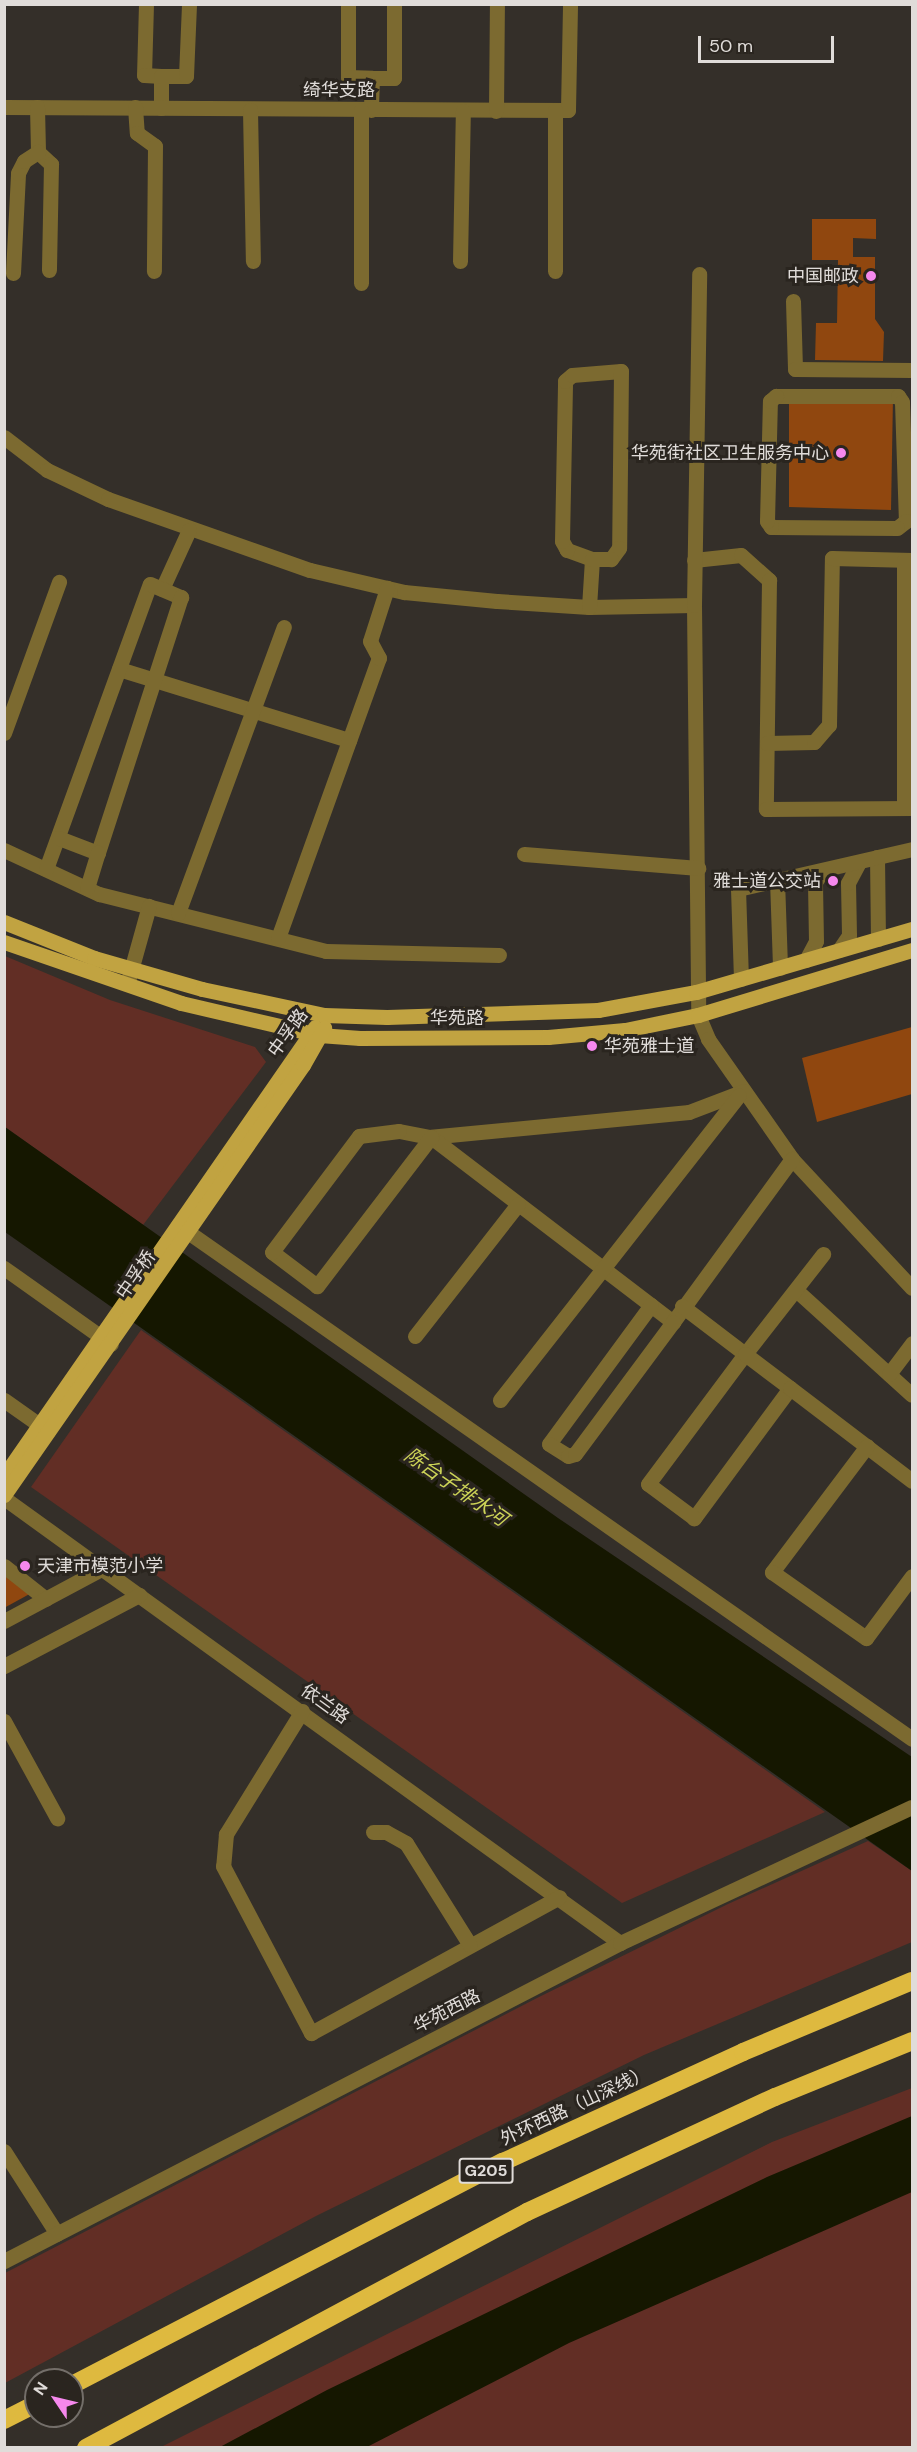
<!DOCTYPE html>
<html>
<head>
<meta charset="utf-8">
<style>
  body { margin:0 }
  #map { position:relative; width:917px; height:2452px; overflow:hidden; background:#342f29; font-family:"DM Sans","Noto Sans SC",sans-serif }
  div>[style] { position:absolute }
  .green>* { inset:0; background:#622e25 }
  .water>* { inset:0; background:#151700 }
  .building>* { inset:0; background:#90470f }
  .minor>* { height:15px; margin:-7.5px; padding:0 7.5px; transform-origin:7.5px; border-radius:7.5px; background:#7c6a30 }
  .major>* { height:15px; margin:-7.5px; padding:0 7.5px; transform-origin:7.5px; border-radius:7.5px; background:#c1a341 }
  .highway>* { height:18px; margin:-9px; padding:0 9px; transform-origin:9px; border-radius:9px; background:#deb93f }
  .dots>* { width:16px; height:16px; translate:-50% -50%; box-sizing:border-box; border:3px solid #2a251f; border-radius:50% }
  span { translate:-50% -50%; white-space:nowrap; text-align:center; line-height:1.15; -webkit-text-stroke:6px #2a251f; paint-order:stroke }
  .shield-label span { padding:2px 4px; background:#2a251f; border:2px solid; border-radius:4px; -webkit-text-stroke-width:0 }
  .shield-label { font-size:16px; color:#e0dcd9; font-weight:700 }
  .street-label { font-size:18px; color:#e0dcd9 }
  .poi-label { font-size:18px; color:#e0dcd9 }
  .right { translate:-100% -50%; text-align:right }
  .left { translate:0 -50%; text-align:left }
  .water-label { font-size:20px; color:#ccd357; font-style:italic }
  .frame { position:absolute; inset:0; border:6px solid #e0dcd9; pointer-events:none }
  .north { position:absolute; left:24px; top:2368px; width:60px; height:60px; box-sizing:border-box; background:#2a251f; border:2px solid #736e69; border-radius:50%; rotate:305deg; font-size:16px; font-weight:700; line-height:24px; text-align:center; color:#e0dcd9 }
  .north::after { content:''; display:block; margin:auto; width:21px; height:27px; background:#f688ed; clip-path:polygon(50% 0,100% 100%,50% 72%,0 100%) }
  .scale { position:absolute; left:698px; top:36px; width:136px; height:27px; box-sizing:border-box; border:3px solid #e0dcd9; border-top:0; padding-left:8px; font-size:18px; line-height:21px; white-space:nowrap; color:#e0dcd9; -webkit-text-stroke:4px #2a251f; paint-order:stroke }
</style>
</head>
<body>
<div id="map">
  <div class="green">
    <div style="clip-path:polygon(5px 956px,110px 1000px,255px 1047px,266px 1062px,143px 1225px,5px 1127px)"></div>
    <div style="clip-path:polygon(141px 1330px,825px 1812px,622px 1903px,31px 1487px)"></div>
    <div style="clip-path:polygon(868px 1841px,912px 1871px,912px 1942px,644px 2055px,316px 2216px,5px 2383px,5px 2273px,537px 1998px,728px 1904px)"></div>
    <div style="clip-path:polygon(912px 2088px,912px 2447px,159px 2448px,772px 2142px)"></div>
  </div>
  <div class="water">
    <div style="clip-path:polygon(5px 1127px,558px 1518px,912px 1757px,912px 1871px,5px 1232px)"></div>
    <div style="clip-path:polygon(912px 2116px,912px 2192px,569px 2343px,367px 2447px,220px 2447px,327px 2390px,767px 2177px)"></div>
  </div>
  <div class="building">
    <div style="clip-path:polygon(812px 219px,876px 219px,876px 239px,853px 238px,853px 257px,875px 257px,875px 319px,884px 332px,883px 361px,815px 360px,816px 323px,837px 323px,838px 260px,812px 260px)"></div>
    <div style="clip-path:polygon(789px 398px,893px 398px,891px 510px,789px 507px)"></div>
    <div style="clip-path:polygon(912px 1027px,912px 1094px,817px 1122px,802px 1058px)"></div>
    <div style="clip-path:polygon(4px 1568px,35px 1591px,4px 1608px)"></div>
  </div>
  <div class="minor">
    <div style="left:146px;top:4px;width:71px;rotate:91.6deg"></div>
    <div style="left:144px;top:75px;width:17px;rotate:3deg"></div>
    <div style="left:161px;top:76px;width:32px;rotate:90deg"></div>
    <div style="left:348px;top:4px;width:73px;rotate:90deg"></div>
    <div style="left:348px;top:77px;width:24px;rotate:2deg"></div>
    <div style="left:372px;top:78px;width:32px;rotate:92deg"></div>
    <div style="left:161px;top:76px;width:25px"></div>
    <div style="left:186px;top:76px;width:72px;rotate:-87.6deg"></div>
    <div style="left:372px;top:78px;width:22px"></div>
    <div style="left:394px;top:78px;width:74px;rotate:-90deg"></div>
    <div style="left:4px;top:107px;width:564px;rotate:0.3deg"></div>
    <div style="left:568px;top:110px;width:106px;rotate:-88.9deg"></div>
    <div style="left:37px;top:107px;width:45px;rotate:88.7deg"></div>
    <div style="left:38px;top:152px;width:18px;rotate:43deg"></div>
    <div style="left:51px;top:164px;width:106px;rotate:91.1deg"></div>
    <div style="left:135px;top:107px;width:26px;rotate:86deg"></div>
    <div style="left:137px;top:133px;width:22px;rotate:36deg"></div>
    <div style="left:155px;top:146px;width:125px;rotate:90.5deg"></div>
    <div style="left:250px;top:110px;width:151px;rotate:88.9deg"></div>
    <div style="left:496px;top:111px;width:107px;rotate:-89.5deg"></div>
    <div style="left:460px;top:261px;width:150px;rotate:-88.9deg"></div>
    <div style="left:555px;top:271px;width:161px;rotate:-90deg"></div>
    <div style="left:13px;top:273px;width:100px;rotate:-87.1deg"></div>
    <div style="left:18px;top:173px;width:13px;rotate:-63deg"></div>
    <div style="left:24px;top:161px;width:17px;rotate:-33deg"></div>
    <div style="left:361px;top:283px;width:173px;rotate:-90deg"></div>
    <div style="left:793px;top:301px;width:68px;rotate:88.3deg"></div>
    <div style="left:795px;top:369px;width:117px;rotate:0.5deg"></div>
    <div style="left:776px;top:396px;width:122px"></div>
    <div style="left:898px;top:396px;width:7px;rotate:56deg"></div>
    <div style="left:902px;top:402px;width:119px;rotate:88.1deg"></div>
    <div style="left:906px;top:521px;width:11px;rotate:142deg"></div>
    <div style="left:897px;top:528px;width:126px;rotate:-179.5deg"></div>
    <div style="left:771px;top:527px;width:7px;rotate:-124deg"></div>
    <div style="left:767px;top:521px;width:120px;rotate:-88.6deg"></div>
    <div style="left:770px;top:401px;width:8px;rotate:-40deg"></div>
    <div style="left:4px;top:437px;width:54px;rotate:37.5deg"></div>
    <div style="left:47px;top:470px;width:68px;rotate:25.4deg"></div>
    <div style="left:108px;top:499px;width:214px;rotate:19.4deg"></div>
    <div style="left:310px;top:570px;width:97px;rotate:13.2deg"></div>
    <div style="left:404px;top:592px;width:93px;rotate:5.5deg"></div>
    <div style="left:497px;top:601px;width:92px;rotate:3.7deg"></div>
    <div style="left:589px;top:607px;width:105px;rotate:-1.1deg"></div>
    <div style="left:694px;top:605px;width:410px;rotate:89.4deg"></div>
    <div style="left:698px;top:1015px;width:26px;rotate:67deg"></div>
    <div style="left:708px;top:1039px;width:146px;rotate:55deg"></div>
    <div style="left:792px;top:1159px;width:176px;rotate:47.1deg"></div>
    <div style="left:694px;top:560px;width:47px;rotate:-6.1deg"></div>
    <div style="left:741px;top:555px;width:38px;rotate:42deg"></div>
    <div style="left:769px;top:580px;width:229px;rotate:90.8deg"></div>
    <div style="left:766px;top:809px;width:146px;rotate:-0.4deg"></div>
    <div style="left:162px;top:589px;width:65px;rotate:-65.4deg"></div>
    <div style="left:694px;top:605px;width:331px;rotate:-89.1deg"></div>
    <div style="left:589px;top:607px;width:48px;rotate:-86.4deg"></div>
    <div style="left:592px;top:559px;width:27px;rotate:-160deg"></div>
    <div style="left:567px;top:550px;width:10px;rotate:-119deg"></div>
    <div style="left:562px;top:541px;width:160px;rotate:-88.9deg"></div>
    <div style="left:565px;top:381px;width:9px;rotate:-41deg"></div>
    <div style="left:572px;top:375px;width:49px;rotate:-4.7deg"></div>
    <div style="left:621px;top:371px;width:177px;rotate:90.6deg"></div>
    <div style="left:619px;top:548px;width:14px;rotate:126deg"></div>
    <div style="left:611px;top:559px;width:19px;rotate:180deg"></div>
    <div style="left:119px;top:669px;width:241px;rotate:17.2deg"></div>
    <div style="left:4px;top:733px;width:161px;rotate:-70deg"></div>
    <div style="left:767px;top:743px;width:47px;rotate:-1.2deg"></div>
    <div style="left:814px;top:742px;width:23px;rotate:-49deg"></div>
    <div style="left:829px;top:725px;width:167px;rotate:-89deg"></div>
    <div style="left:832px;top:558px;width:80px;rotate:1.4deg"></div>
    <div style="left:904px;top:808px;width:248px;rotate:-90deg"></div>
    <div style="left:4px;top:850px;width:105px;rotate:24.9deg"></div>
    <div style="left:99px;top:894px;width:234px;rotate:14.1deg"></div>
    <div style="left:326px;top:951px;width:173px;rotate:1.3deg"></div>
    <div style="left:524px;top:854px;width:175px;rotate:4.6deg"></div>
    <div style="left:877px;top:857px;width:82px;rotate:89.3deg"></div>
    <div style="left:46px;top:869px;width:303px;rotate:-70deg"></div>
    <div style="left:150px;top:584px;width:34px;rotate:23deg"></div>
    <div style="left:181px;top:597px;width:269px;rotate:108deg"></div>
    <div style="left:98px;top:853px;width:42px;rotate:-159deg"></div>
    <div style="left:777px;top:880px;width:88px;rotate:88deg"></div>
    <div style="left:87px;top:888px;width:37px;rotate:-73deg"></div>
    <div style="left:178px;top:913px;width:305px;rotate:-69.7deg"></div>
    <div style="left:278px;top:938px;width:298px;rotate:-70.2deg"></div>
    <div style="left:379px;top:658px;width:19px;rotate:-118deg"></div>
    <div style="left:370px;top:641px;width:56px;rotate:-72.2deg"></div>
    <div style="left:839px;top:950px;width:18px;rotate:-56deg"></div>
    <div style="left:849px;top:935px;width:52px;rotate:-91.1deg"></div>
    <div style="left:848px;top:883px;width:24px;rotate:-62deg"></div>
    <div style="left:806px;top:960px;width:21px;rotate:-62deg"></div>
    <div style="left:816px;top:941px;width:59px;rotate:-91deg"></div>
    <div style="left:815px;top:882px;width:14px;rotate:-56deg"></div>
    <div style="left:741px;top:979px;width:90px;rotate:-91.9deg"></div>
    <div style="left:738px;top:889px;width:179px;rotate:-12.9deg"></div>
    <div style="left:128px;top:981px;width:78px;rotate:-74.4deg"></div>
    <div style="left:744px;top:1091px;width:59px;rotate:159.1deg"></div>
    <div style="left:689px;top:1112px;width:259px;rotate:174.5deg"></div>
    <div style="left:431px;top:1137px;width:305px;rotate:37.4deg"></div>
    <div style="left:673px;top:1322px;width:202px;rotate:-53.9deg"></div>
    <div style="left:399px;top:1131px;width:33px;rotate:11deg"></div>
    <div style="left:431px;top:1137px;width:188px;rotate:127.4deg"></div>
    <div style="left:317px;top:1286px;width:56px;rotate:-142.9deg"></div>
    <div style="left:272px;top:1252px;width:145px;rotate:-53.1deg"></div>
    <div style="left:359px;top:1136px;width:40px;rotate:-7.1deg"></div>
    <div style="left:178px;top:1225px;width:896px;rotate:35deg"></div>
    <div style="left:4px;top:1268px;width:131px;rotate:35.4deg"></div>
    <div style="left:796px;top:1290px;width:156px;rotate:42.2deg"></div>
    <div style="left:651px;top:1305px;width:172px;rotate:126.3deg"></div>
    <div style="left:549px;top:1444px;width:22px;rotate:32deg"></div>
    <div style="left:568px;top:1456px;width:7px;rotate:-16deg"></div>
    <div style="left:575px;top:1454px;width:164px;rotate:-53.4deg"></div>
    <div style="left:682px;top:1306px;width:79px;rotate:37.3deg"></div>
    <div style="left:745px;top:1354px;width:127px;rotate:-52deg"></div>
    <div style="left:415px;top:1336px;width:167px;rotate:-52deg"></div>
    <div style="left:889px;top:1374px;width:39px;rotate:-53deg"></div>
    <div style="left:790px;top:1388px;width:162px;rotate:126.4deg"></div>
    <div style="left:694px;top:1518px;width:57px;rotate:-143.5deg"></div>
    <div style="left:648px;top:1484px;width:162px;rotate:-53.3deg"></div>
    <div style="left:745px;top:1354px;width:56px;rotate:37.1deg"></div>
    <div style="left:790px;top:1388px;width:153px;rotate:37.3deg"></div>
    <div style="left:4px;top:1400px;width:54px;rotate:35.2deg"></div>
    <div style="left:500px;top:1400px;width:387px;rotate:-51.9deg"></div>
    <div style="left:867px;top:1446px;width:158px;rotate:127deg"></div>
    <div style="left:772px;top:1572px;width:115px;rotate:35.1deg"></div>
    <div style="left:866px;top:1638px;width:77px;rotate:-53.4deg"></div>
    <div style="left:4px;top:1498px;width:760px;rotate:35.84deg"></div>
    <div style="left:4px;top:1566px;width:53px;rotate:38.2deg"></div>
    <div style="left:4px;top:1621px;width:110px;rotate:-28.2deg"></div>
    <div style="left:4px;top:1666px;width:153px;rotate:-27.7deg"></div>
    <div style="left:302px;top:1711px;width:145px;rotate:121.7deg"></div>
    <div style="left:226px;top:1834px;width:32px;rotate:95deg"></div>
    <div style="left:223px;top:1866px;width:189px;rotate:62.2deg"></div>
    <div style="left:311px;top:2033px;width:283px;rotate:-28.7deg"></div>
    <div style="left:4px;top:1721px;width:111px;rotate:61.3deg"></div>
    <div style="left:373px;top:1832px;width:13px"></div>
    <div style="left:386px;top:1832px;width:23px;rotate:29deg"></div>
    <div style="left:406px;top:1843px;width:120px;rotate:57.9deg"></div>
    <div style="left:4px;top:2151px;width:98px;rotate:57.4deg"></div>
    <div style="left:4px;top:2261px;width:693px;rotate:-27.3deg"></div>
    <div style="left:620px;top:1943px;width:322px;rotate:-25deg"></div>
  </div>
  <div class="major">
    <div style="left:4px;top:922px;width:97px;rotate:21.8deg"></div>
    <div style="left:94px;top:958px;width:112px;rotate:16deg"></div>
    <div style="left:202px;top:989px;width:125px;rotate:12deg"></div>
    <div style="left:324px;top:1015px;width:63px;rotate:1.8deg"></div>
    <div style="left:387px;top:1017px;width:211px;rotate:-1.9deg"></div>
    <div style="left:598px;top:1010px;width:100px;rotate:-10.4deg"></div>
    <div style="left:696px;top:992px;width:225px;rotate:-16.3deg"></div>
    <div style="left:4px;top:942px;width:187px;rotate:19deg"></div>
    <div style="left:181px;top:1003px;width:142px;rotate:13.1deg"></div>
    <div style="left:319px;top:1035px;width:41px;rotate:4.2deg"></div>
    <div style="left:360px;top:1038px;width:188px;rotate:-0.3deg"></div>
    <div style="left:548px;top:1037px;width:77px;rotate:-5.2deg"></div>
    <div style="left:625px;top:1030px;width:75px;rotate:-11.6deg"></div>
    <div style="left:698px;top:1015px;width:224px;rotate:-16.9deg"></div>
    <div style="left:4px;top:1476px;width:546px;rotate:-55.29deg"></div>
    <div style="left:4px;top:1495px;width:524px;rotate:-55.19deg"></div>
    <div style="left:303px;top:1065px;width:43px;rotate:-60.4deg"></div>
  </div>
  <div class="highway">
    <div style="left:72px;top:2385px;width:485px;rotate:-27.4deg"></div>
    <div style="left:503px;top:2162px;width:264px;rotate:-24.6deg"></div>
    <div style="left:743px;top:2052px;width:183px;rotate:-22.8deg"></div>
    <div style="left:4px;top:2420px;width:36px;rotate:-27deg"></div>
    <div style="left:86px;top:2448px;width:500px;rotate:-28.15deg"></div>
    <div style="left:527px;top:2212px;width:273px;rotate:-24.9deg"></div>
    <div style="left:775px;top:2097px;width:148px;rotate:-22.2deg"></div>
  </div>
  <div class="dots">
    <div style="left:871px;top:276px;background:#f688ed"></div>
    <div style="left:841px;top:453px;background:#f688ed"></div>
    <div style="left:833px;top:881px;background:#f688ed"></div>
    <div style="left:592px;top:1046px;background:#f688ed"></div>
    <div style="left:25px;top:1566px;background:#f688ed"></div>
  </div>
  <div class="shield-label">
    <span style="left:486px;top:2171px">G205</span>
  </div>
  <div class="street-label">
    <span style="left:339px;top:90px">绮华支路</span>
    <span style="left:457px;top:1018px">华苑路</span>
    <span style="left:288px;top:1033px;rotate:-54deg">中孚路</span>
    <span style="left:136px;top:1275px;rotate:-55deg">中孚桥</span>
    <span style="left:325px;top:1704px;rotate:36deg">依兰路</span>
    <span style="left:447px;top:2011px;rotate:-27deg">华苑西路</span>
    <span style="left:575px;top:2106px;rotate:-25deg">外环西路（山深线）</span>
  </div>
  <div class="poi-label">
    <span class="right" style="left:859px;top:276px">中国邮政</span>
    <span class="right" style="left:829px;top:453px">华苑街社区卫生服务中心</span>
    <span class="right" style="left:821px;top:881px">雅士道公交站</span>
    <span class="left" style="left:604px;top:1046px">华苑雅士道</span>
    <span class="left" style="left:37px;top:1566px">天津市模范小学</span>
  </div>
  <div class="water-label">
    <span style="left:456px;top:1487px;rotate:35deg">陈台子排水河</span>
  </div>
  <div class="frame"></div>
  <div class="north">N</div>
  <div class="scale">50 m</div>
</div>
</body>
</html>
